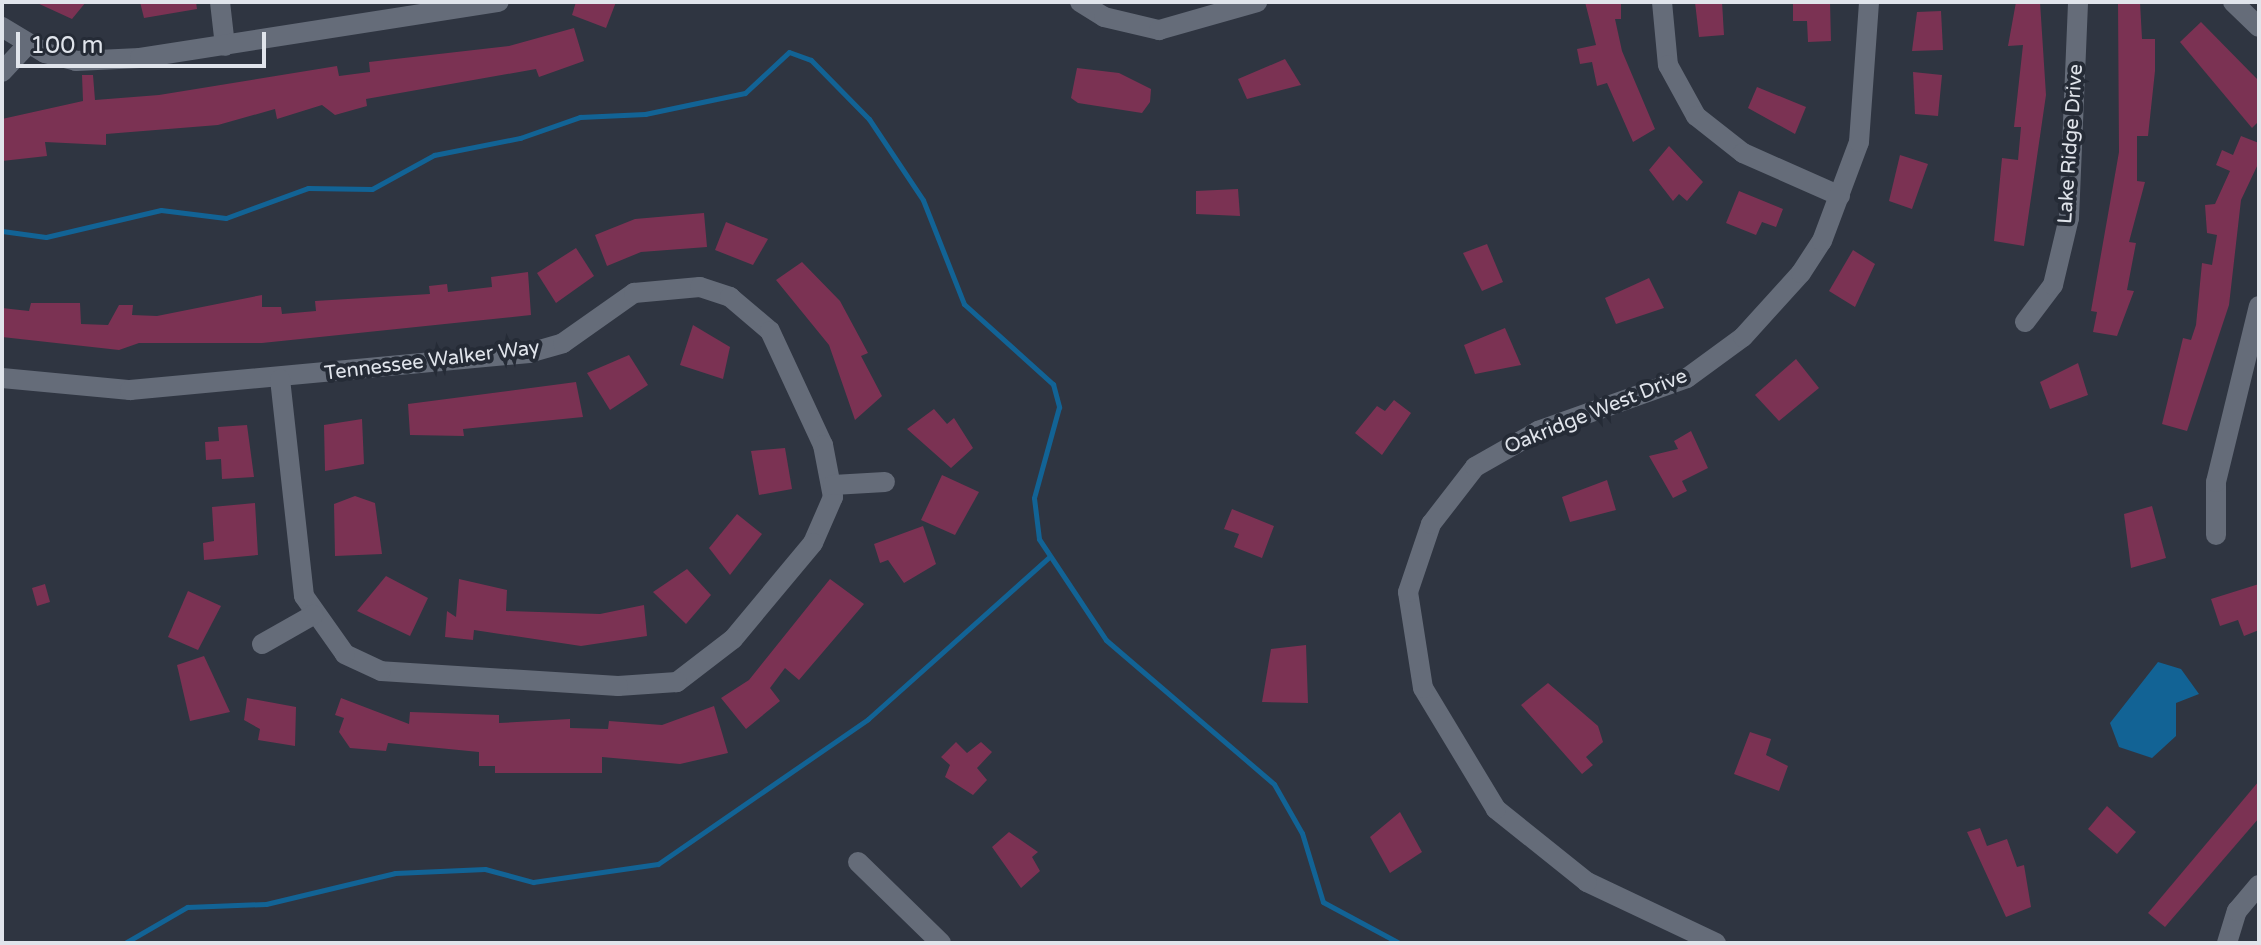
<!DOCTYPE html>
<html>
<head>
<meta charset="utf-8">
<style>
  body { margin:0 }
  #map { position:relative; width:2261px; height:945px; overflow:hidden; background:#2f3541; font-family:"Varela Round",sans-serif }
  div>[style] { position:absolute }
  .water>* { inset:0; background:#126395 }
  .stream>* { height:5px; margin:-2.5px; padding:0 2.5px; transform-origin:2.5px; border-radius:2.5px; background:#126395 }
  .building>* { inset:0; background:#7b3253 }
  .minor>* { height:20px; margin:-10px; padding:0 10px; transform-origin:10px; border-radius:10px; background:#656c79 }
  span { translate:-50% -50%; white-space:nowrap; text-align:center; line-height:1.15; -webkit-text-stroke:8px #252b36; paint-order:stroke }
  .street-label { font-size:20px; color:#e0e4eb }
  .frame { position:absolute; inset:0; border:4px solid #e0e4eb; pointer-events:none }
  .scale { position:absolute; left:16px; top:32px; width:250px; height:36px; box-sizing:border-box; border:4px solid #e0e4eb; border-top:0; padding-left:10px; font-size:24px; line-height:28px; white-space:nowrap; color:#e0e4eb; -webkit-text-stroke:6px #252b36; paint-order:stroke }
</style>
</head>
<body>
<div id="map">
  <div class="water">
    <div style="clip-path:polygon(2158px 662px,2181px 669px,2199px 694px,2176px 703px,2176px 736px,2152px 758px,2119px 747px,2110px 723px)"></div>
  </div>
  <div class="stream">
    <div style="left:2px;top:231px;width:44px;rotate:7.8deg"></div>
    <div style="left:46px;top:237px;width:118px;rotate:-13.2deg"></div>
    <div style="left:161px;top:210px;width:65px;rotate:7deg"></div>
    <div style="left:226px;top:218px;width:87px;rotate:-20.1deg"></div>
    <div style="left:308px;top:188px;width:64px;rotate:0.9deg"></div>
    <div style="left:372px;top:189px;width:71px;rotate:-28.7deg"></div>
    <div style="left:434px;top:155px;width:88px;rotate:-11.2deg"></div>
    <div style="left:520px;top:138px;width:64px;rotate:-19.3deg"></div>
    <div style="left:580px;top:117px;width:65px;rotate:-2.6deg"></div>
    <div style="left:645px;top:114px;width:102px;rotate:-11.9deg"></div>
    <div style="left:745px;top:93px;width:60px;rotate:-43deg"></div>
    <div style="left:789px;top:52px;width:23px;rotate:20deg"></div>
    <div style="left:811px;top:60px;width:83px;rotate:45.5deg"></div>
    <div style="left:869px;top:119px;width:97px;rotate:56.3deg"></div>
    <div style="left:923px;top:200px;width:112px;rotate:68.5deg"></div>
    <div style="left:964px;top:304px;width:120px;rotate:42deg"></div>
    <div style="left:1053px;top:384px;width:24px;rotate:75deg"></div>
    <div style="left:1059px;top:407px;width:94px;rotate:105.4deg"></div>
    <div style="left:1034px;top:498px;width:41px;rotate:83deg"></div>
    <div style="left:1039px;top:539px;width:121px;rotate:56.4deg"></div>
    <div style="left:1106px;top:640px;width:221px;rotate:40.6deg"></div>
    <div style="left:1274px;top:784px;width:56px;rotate:60.3deg"></div>
    <div style="left:1302px;top:833px;width:72px;rotate:73.1deg"></div>
    <div style="left:1323px;top:902px;width:86px;rotate:28.3deg"></div>
    <div style="left:125px;top:943px;width:72px;rotate:-30.1deg"></div>
    <div style="left:187px;top:907px;width:79px;rotate:-2.2deg"></div>
    <div style="left:266px;top:904px;width:133px;rotate:-13.5deg"></div>
    <div style="left:395px;top:873px;width:90px;rotate:-2.5deg"></div>
    <div style="left:485px;top:869px;width:50px;rotate:15.2deg"></div>
    <div style="left:533px;top:882px;width:126px;rotate:-8.2deg"></div>
    <div style="left:658px;top:864px;width:255px;rotate:-34.6deg"></div>
    <div style="left:868px;top:719px;width:244px;rotate:-41.8deg"></div>
  </div>
  <div class="building">
    <div style="clip-path:polygon(35px 2px,86px 2px,72px 19px)"></div>
    <div style="clip-path:polygon(140px 2px,196px 2px,197px 9px,144px 18px)"></div>
    <div style="clip-path:polygon(576px 2px,616px 2px,606px 28px,572px 15px)"></div>
    <div style="clip-path:polygon(1585px 2px,1621px 2px,1621px 19px,1615px 19px,1622px 51px,1655px 129px,1633px 142px,1607px 83px,1597px 86px,1592px 62px,1580px 64px,1577px 49px,1596px 45px)"></div>
    <div style="clip-path:polygon(1695px 2px,1722px 2px,1724px 35px,1699px 37px)"></div>
    <div style="clip-path:polygon(1793px 2px,1830px 2px,1831px 41px,1808px 42px,1807px 21px,1793px 21px)"></div>
    <div style="clip-path:polygon(2016px 2px,2040px 2px,2046px 95px,2024px 246px,1994px 241px,2002px 158px,2018px 160px,2021px 127px,2014px 127px,2023px 45px,2008px 46px)"></div>
    <div style="clip-path:polygon(2118px 2px,2140px 2px,2142px 39px,2155px 39px,2155px 71px,2148px 136px,2137px 136px,2137px 181px,2145px 182px,2129px 242px,2136px 243px,2127px 290px,2134px 291px,2117px 336px,2093px 332px,2097px 312px,2091px 311px,2119px 152px)"></div>
    <div style="clip-path:polygon(1941px 11px,1943px 50px,1912px 51px,1917px 12px)"></div>
    <div style="clip-path:polygon(2201px 22px,2259px 81px,2259px 121px,2252px 128px,2180px 42px)"></div>
    <div style="clip-path:polygon(574px 28px,584px 61px,539px 77px,536px 69px,366px 99px,367px 106px,335px 115px,322px 105px,277px 119px,275px 109px,218px 125px,106px 134px,106px 145px,45px 142px,47px 156px,2px 161px,2px 119px,83px 101px,82px 75px,93px 75px,95px 100px,159px 95px,337px 66px,339px 76px,370px 72px,369px 62px,509px 46px)"></div>
    <div style="clip-path:polygon(1285px 59px,1301px 85px,1247px 99px,1238px 79px)"></div>
    <div style="clip-path:polygon(1077px 68px,1119px 73px,1151px 89px,1150px 102px,1142px 113px,1078px 103px,1071px 98px)"></div>
    <div style="clip-path:polygon(1913px 72px,1942px 75px,1938px 116px,1915px 114px)"></div>
    <div style="clip-path:polygon(1757px 87px,1806px 107px,1795px 134px,1748px 108px)"></div>
    <div style="clip-path:polygon(2241px 136px,2259px 143px,2259px 162px,2241px 200px,2229px 305px,2187px 431px,2162px 424px,2183px 338px,2191px 340px,2196px 325px,2202px 263px,2212px 265px,2217px 235px,2207px 233px,2205px 205px,2215px 204px,2230px 171px,2216px 165px,2222px 150px,2233px 155px)"></div>
    <div style="clip-path:polygon(1669px 146px,1703px 182px,1687px 201px,1679px 194px,1673px 201px,1649px 170px)"></div>
    <div style="clip-path:polygon(1900px 155px,1928px 164px,1912px 209px,1889px 201px)"></div>
    <div style="clip-path:polygon(1238px 189px,1240px 216px,1196px 214px,1196px 191px)"></div>
    <div style="clip-path:polygon(1739px 191px,1783px 209px,1776px 227px,1762px 222px,1756px 235px,1726px 223px)"></div>
    <div style="clip-path:polygon(704px 213px,707px 247px,641px 252px,607px 266px,595px 235px,635px 219px)"></div>
    <div style="clip-path:polygon(726px 222px,768px 239px,753px 265px,715px 250px)"></div>
    <div style="clip-path:polygon(1487px 244px,1503px 282px,1482px 291px,1463px 253px)"></div>
    <div style="clip-path:polygon(576px 248px,594px 276px,556px 303px,537px 273px)"></div>
    <div style="clip-path:polygon(1853px 250px,1875px 264px,1855px 307px,1829px 291px)"></div>
    <div style="clip-path:polygon(802px 262px,840px 301px,868px 353px,861px 356px,882px 396px,855px 420px,829px 345px,776px 280px)"></div>
    <div style="clip-path:polygon(528px 272px,531px 315px,262px 343px,139px 343px,119px 350px,2px 337px,2px 308px,29px 311px,31px 303px,80px 303px,81px 324px,108px 325px,119px 305px,133px 305px,132px 315px,157px 316px,262px 295px,262px 307px,281px 307px,282px 314px,316px 311px,315px 301px,430px 294px,429px 286px,447px 284px,448px 292px,492px 287px,491px 277px)"></div>
    <div style="clip-path:polygon(1649px 278px,1664px 308px,1616px 324px,1605px 298px)"></div>
    <div style="clip-path:polygon(693px 325px,730px 347px,723px 379px,680px 365px)"></div>
    <div style="clip-path:polygon(1505px 328px,1521px 365px,1475px 374px,1464px 345px)"></div>
    <div style="clip-path:polygon(629px 355px,648px 385px,610px 410px,587px 373px)"></div>
    <div style="clip-path:polygon(1796px 359px,1819px 388px,1779px 421px,1755px 395px)"></div>
    <div style="clip-path:polygon(2078px 363px,2088px 395px,2050px 409px,2040px 382px)"></div>
    <div style="clip-path:polygon(576px 382px,583px 417px,463px 429px,464px 436px,410px 435px,408px 404px)"></div>
    <div style="clip-path:polygon(1394px 400px,1411px 413px,1382px 455px,1355px 433px,1377px 406px,1385px 411px)"></div>
    <div style="clip-path:polygon(934px 409px,947px 424px,954px 418px,973px 448px,951px 468px,907px 429px)"></div>
    <div style="clip-path:polygon(362px 419px,364px 464px,325px 471px,324px 425px)"></div>
    <div style="clip-path:polygon(247px 425px,254px 477px,222px 479px,221px 459px,206px 460px,205px 442px,219px 441px,218px 427px)"></div>
    <div style="clip-path:polygon(1691px 431px,1708px 468px,1682px 481px,1687px 491px,1673px 498px,1649px 456px,1678px 449px,1674px 441px)"></div>
    <div style="clip-path:polygon(785px 448px,792px 489px,759px 495px,751px 451px)"></div>
    <div style="clip-path:polygon(942px 475px,979px 492px,955px 535px,921px 520px)"></div>
    <div style="clip-path:polygon(1607px 480px,1616px 510px,1570px 522px,1562px 497px)"></div>
    <div style="clip-path:polygon(355px 496px,375px 503px,382px 554px,335px 556px,334px 504px)"></div>
    <div style="clip-path:polygon(255px 503px,258px 555px,204px 560px,203px 543px,214px 541px,212px 507px)"></div>
    <div style="clip-path:polygon(2152px 506px,2166px 558px,2131px 568px,2124px 514px)"></div>
    <div style="clip-path:polygon(1232px 509px,1274px 526px,1262px 558px,1234px 547px,1239px 534px,1224px 529px)"></div>
    <div style="clip-path:polygon(737px 514px,762px 534px,730px 575px,709px 548px)"></div>
    <div style="clip-path:polygon(923px 526px,936px 564px,904px 583px,888px 560px,880px 563px,874px 544px)"></div>
    <div style="clip-path:polygon(687px 569px,711px 595px,686px 624px,653px 592px)"></div>
    <div style="clip-path:polygon(386px 576px,428px 598px,410px 636px,357px 611px)"></div>
    <div style="clip-path:polygon(459px 579px,507px 590px,506px 611px,600px 614px,644px 605px,647px 636px,581px 646px,474px 630px,473px 640px,445px 637px,447px 611px,456px 617px)"></div>
    <div style="clip-path:polygon(830px 579px,864px 604px,799px 680px,785px 668px,770px 688px,780px 701px,746px 729px,721px 698px,749px 680px)"></div>
    <div style="clip-path:polygon(45px 584px,50px 602px,37px 606px,32px 588px)"></div>
    <div style="clip-path:polygon(2259px 584px,2259px 630px,2244px 636px,2238px 620px,2220px 626px,2211px 599px)"></div>
    <div style="clip-path:polygon(188px 591px,221px 606px,198px 650px,168px 637px)"></div>
    <div style="clip-path:polygon(1306px 645px,1308px 703px,1262px 702px,1271px 649px)"></div>
    <div style="clip-path:polygon(204px 656px,230px 712px,190px 721px,177px 665px)"></div>
    <div style="clip-path:polygon(1548px 683px,1598px 726px,1603px 742px,1586px 757px,1593px 765px,1582px 774px,1521px 705px)"></div>
    <div style="clip-path:polygon(247px 698px,296px 707px,295px 746px,258px 740px,260px 729px,244px 720px)"></div>
    <div style="clip-path:polygon(341px 698px,409px 724px,410px 712px,499px 715px,499px 723px,570px 719px,570px 728px,608px 729px,609px 721px,662px 725px,714px 706px,728px 753px,680px 764px,602px 757px,602px 773px,495px 773px,495px 766px,479px 766px,479px 752px,388px 743px,386px 751px,350px 748px,339px 732px,344px 718px,335px 715px)"></div>
    <div style="clip-path:polygon(1750px 732px,1771px 739px,1766px 755px,1788px 766px,1779px 791px,1734px 774px)"></div>
    <div style="clip-path:polygon(956px 742px,967px 753px,981px 742px,992px 752px,977px 768px,987px 780px,973px 795px,945px 777px,950px 765px,941px 757px)"></div>
    <div style="clip-path:polygon(2259px 781px,2259px 818px,2165px 927px,2148px 913px)"></div>
    <div style="clip-path:polygon(2107px 806px,2136px 832px,2117px 854px,2088px 829px)"></div>
    <div style="clip-path:polygon(1400px 812px,1422px 852px,1390px 873px,1370px 837px)"></div>
    <div style="clip-path:polygon(1980px 828px,1987px 846px,2007px 839px,2017px 867px,2024px 865px,2031px 907px,2006px 917px,1967px 832px)"></div>
    <div style="clip-path:polygon(1009px 832px,1038px 852px,1032px 857px,1040px 871px,1021px 888px,992px 847px)"></div>
  </div>
  <div class="minor">
    <div style="left:220px;top:2px;width:44px;rotate:83.5deg"></div>
    <div style="left:1080px;top:2px;width:28px;rotate:32deg"></div>
    <div style="left:1104px;top:17px;width:57px;rotate:13.3deg"></div>
    <div style="left:1159px;top:30px;width:102px;rotate:-15.9deg"></div>
    <div style="left:1662px;top:2px;width:63px;rotate:84.6deg"></div>
    <div style="left:1668px;top:65px;width:58px;rotate:61.2deg"></div>
    <div style="left:1696px;top:116px;width:60px;rotate:38.2deg"></div>
    <div style="left:1743px;top:153px;width:106px;rotate:23.9deg"></div>
    <div style="left:2233px;top:2px;width:36px;rotate:44deg"></div>
    <div style="left:2px;top:27px;width:50px;rotate:31.2deg"></div>
    <div style="left:45px;top:53px;width:32px;rotate:14deg"></div>
    <div style="left:76px;top:61px;width:64px;rotate:-2.7deg"></div>
    <div style="left:140px;top:58px;width:363px;rotate:-8.9deg"></div>
    <div style="left:2px;top:72px;width:37px;rotate:-47deg"></div>
    <div style="left:2025px;top:322px;width:46px;rotate:-52.9deg"></div>
    <div style="left:2053px;top:285px;width:69px;rotate:-76.6deg"></div>
    <div style="left:2069px;top:218px;width:216px;rotate:-87.6deg"></div>
    <div style="left:2px;top:378px;width:129px;rotate:5.4deg"></div>
    <div style="left:130px;top:390px;width:401px;rotate:-5.3deg"></div>
    <div style="left:529px;top:353px;width:35px;rotate:-16deg"></div>
    <div style="left:563px;top:343px;width:87px;rotate:-35.2deg"></div>
    <div style="left:634px;top:293px;width:66px;rotate:-5.2deg"></div>
    <div style="left:700px;top:287px;width:32px;rotate:18deg"></div>
    <div style="left:730px;top:297px;width:52px;rotate:40.4deg"></div>
    <div style="left:770px;top:331px;width:126px;rotate:65.1deg"></div>
    <div style="left:823px;top:445px;width:53px;rotate:79.1deg"></div>
    <div style="left:833px;top:497px;width:50px;rotate:113.5deg"></div>
    <div style="left:813px;top:543px;width:125px;rotate:129.8deg"></div>
    <div style="left:733px;top:639px;width:71px;rotate:142.5deg"></div>
    <div style="left:677px;top:682px;width:59px;rotate:176.1deg"></div>
    <div style="left:618px;top:686px;width:237px;rotate:-176.4deg"></div>
    <div style="left:381px;top:671px;width:40px;rotate:-155deg"></div>
    <div style="left:345px;top:654px;width:71px;rotate:-125.3deg"></div>
    <div style="left:304px;top:596px;width:218px;rotate:-96.3deg"></div>
    <div style="left:833px;top:485px;width:52px;rotate:-3.3deg"></div>
    <div style="left:2216px;top:535px;width:53px;rotate:-90deg"></div>
    <div style="left:2216px;top:482px;width:181px;rotate:-76.3deg"></div>
    <div style="left:262px;top:644px;width:59px;rotate:-29.6deg"></div>
    <div style="left:858px;top:862px;width:116px;rotate:44.3deg"></div>
    <div style="left:1716px;top:943px;width:143px;rotate:-154.7deg"></div>
    <div style="left:1587px;top:882px;width:117px;rotate:-141.3deg"></div>
    <div style="left:1496px;top:809px;width:141px;rotate:-121.1deg"></div>
    <div style="left:1423px;top:688px;width:97px;rotate:-98.9deg"></div>
    <div style="left:1408px;top:592px;width:72px;rotate:-71.3deg"></div>
    <div style="left:1431px;top:524px;width:72px;rotate:-52.3deg"></div>
    <div style="left:1475px;top:467px;width:73px;rotate:-29.7deg"></div>
    <div style="left:1538px;top:431px;width:158px;rotate:-19.6deg"></div>
    <div style="left:1687px;top:378px;width:69px;rotate:-36.2deg"></div>
    <div style="left:1743px;top:337px;width:86px;rotate:-47.8deg"></div>
    <div style="left:1801px;top:273px;width:38px;rotate:-57deg"></div>
    <div style="left:1822px;top:241px;width:106px;rotate:-69.5deg"></div>
    <div style="left:1859px;top:142px;width:140px;rotate:-85.9deg"></div>
    <div style="left:2227px;top:943px;width:34px;rotate:-73deg"></div>
    <div style="left:2237px;top:911px;width:34px;rotate:-50deg"></div>
  </div>
  <div class="street-label">
    <span style="left:2071px;top:144px;rotate:-86deg">Lake Ridge Drive</span>
    <span style="left:432px;top:361px;rotate:-7deg">Tennessee Walker Way</span>
    <span style="left:1596px;top:412px;rotate:-22deg">Oakridge West Drive</span>
  </div>
  <div class="frame"></div>
  <div class="scale">100 m</div>
</div>
</body>
</html>
